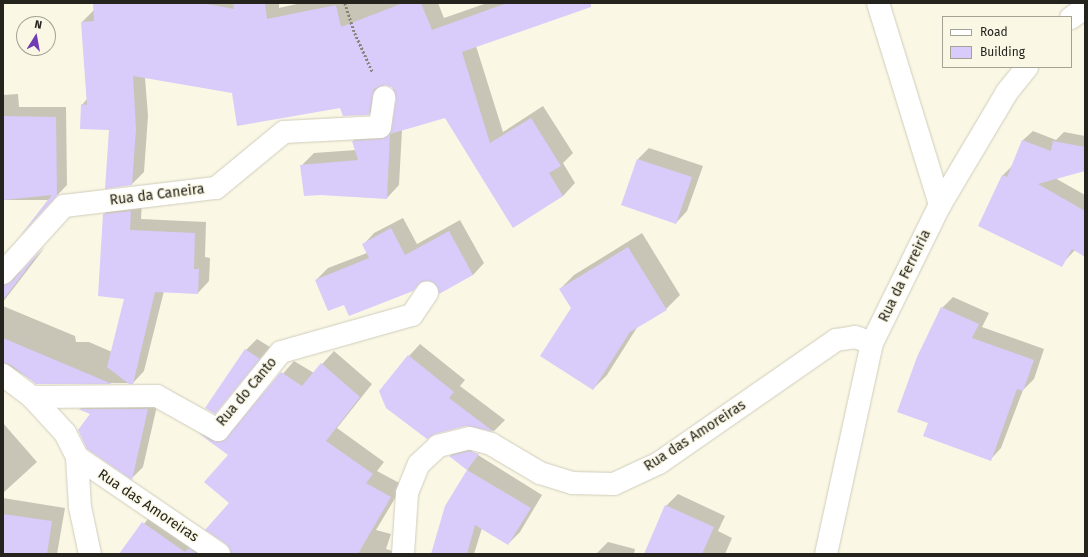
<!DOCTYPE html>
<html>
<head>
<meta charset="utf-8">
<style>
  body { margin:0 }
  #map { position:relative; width:1088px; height:557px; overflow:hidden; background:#faf7e5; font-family:"Fira Sans",sans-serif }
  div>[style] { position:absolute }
  .shadow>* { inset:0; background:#0003 }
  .building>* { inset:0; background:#d9cbfa }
  .path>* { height:2.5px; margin-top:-1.25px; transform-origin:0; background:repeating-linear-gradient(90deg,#88867a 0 2px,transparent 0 4px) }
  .roads { filter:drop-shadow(0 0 1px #d0cdbc) drop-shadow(0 0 1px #d0cdbc) }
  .minor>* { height:22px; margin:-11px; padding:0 11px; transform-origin:11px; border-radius:11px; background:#fff }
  span { translate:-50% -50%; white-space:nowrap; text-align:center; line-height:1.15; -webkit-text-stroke:3px #faf7e5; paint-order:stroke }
  .street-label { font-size:14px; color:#24231d }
  .frame { position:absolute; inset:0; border:4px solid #24231d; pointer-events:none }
  .legend { position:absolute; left:942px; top:16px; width:130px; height:52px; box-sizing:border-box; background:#faf7e5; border:1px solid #a4a295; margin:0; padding:5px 7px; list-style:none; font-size:12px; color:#24231d }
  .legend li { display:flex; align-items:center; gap:8px; height:20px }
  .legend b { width:20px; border:1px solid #a4a295 }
  .north { position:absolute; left:16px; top:16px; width:40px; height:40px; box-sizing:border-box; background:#faf7e5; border:1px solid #a4a295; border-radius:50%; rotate:11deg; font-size:11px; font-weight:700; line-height:16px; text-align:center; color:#24231d }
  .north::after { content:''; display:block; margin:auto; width:14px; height:18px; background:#703cb3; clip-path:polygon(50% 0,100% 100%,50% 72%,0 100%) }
</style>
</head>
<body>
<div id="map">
  <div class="shadow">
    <div style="clip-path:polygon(94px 3px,279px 3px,279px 8px,301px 3px,438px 3px,444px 18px,487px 3px,572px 3px,476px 46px,503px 132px,543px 106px,573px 153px,563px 163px,575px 183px,563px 196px,513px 226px,446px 117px,402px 130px,399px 185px,387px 198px,301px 166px,314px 153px,356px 150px,353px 141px,365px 129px,392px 128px,397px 98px,393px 87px,384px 84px,381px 102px,369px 114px,341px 107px,145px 77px,148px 116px,144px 172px,132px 184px,110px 129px,82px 105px,87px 99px,82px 22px,94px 10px)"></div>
    <div style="clip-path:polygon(18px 94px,19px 107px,66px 107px,67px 185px,29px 225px,48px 200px,3px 200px,3px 95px)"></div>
    <div style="clip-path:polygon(1033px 131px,1056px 140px,1064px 132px,1085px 136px,1085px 170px,1055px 178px,1085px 195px,1085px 256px,1075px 250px,1061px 265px,979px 225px,1003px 175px,1013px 165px,1023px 140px)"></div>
    <div style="clip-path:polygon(649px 148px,703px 166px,687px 211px,676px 223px,638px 159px)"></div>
    <div style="clip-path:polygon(142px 200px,141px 219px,206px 222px,205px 257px,210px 258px,209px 281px,198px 293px,164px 291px,144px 371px,133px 383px,36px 383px,3px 362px,3px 306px,75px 336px,76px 342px,89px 342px,112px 352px,125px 298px,104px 214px,116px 203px)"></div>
    <div style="clip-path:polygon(403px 218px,417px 244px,460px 220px,484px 263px,473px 275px,428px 280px,345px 304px,316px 280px,328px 268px,367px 253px,363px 245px,374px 233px)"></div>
    <div style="clip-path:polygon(642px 233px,680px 295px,666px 309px,638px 326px,607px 375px,593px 389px,572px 308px,560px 289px,574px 275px)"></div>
    <div style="clip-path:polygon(46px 246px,3px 302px,3px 264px,12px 274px,23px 271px)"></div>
    <div style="clip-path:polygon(953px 297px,989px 313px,982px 327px,1044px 349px,1034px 379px,1023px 390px,1001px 448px,991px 459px,929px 422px,918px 358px,942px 308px)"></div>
    <div style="clip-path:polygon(257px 339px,270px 347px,215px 413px,246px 350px)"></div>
    <div style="clip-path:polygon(420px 344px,465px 380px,460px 386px,505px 420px,494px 431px,466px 425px,409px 356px)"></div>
    <div style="clip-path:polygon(334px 351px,372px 384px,337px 428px,384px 462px,377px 471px,403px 485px,376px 530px,391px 534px,386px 549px,402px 554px,231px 554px,229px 455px,200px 433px,211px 422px,225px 429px,235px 429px,294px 361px,314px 373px)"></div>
    <div style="clip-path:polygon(159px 397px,143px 467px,132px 478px,91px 414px,80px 409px,91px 398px)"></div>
    <div style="clip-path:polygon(3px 423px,37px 462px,3px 493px)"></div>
    <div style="clip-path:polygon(491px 442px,481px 453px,470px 450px,542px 495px,520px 532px,508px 544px,482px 528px,474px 554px,432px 554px,446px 506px,468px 470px,450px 456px,462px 444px)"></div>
    <div style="clip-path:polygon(678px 494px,725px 516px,718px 531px,732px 538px,725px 554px,645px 554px,666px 506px)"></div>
    <div style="clip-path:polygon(3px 498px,65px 508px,57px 554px,3px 554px)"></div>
    <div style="clip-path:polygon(155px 510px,229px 554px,120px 554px)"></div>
    <div style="clip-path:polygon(608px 542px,635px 549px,634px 554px,596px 554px)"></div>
  </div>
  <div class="building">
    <div style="clip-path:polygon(93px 3px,202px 3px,234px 9px,233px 3px,265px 3px,267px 19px,336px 5px,341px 27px,403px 3px,421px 3px,432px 30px,507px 3px,591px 3px,591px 7px,462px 52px,490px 143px,531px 118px,561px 166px,549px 173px,563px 196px,513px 228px,445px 118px,390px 134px,387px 199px,320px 195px,304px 196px,300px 165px,358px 160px,352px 141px,381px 139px,390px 134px,396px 99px,392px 87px,385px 85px,374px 89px,369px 115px,343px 116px,340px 108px,237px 126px,232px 93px,133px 76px,136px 129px,132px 185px,105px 189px,109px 130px,80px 129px,81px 104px,87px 105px,81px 22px,94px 21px)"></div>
    <div style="clip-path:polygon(3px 116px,56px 117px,57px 196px,19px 237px,52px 195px,3px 200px)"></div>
    <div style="clip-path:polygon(1022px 140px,1051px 151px,1053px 141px,1085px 147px,1085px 171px,1038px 184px,1085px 211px,1085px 257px,1072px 249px,1062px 267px,978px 226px,1002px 175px,1007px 177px)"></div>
    <div style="clip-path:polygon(637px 159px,692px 177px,676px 224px,621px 205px)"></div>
    <div style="clip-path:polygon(131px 211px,130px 230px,195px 233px,194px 269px,199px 269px,198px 294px,155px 292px,133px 384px,129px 384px,107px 367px,124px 299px,98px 296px,103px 214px)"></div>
    <div style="clip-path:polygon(391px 228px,405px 255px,449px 231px,473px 275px,439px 294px,434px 283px,428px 281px,421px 282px,413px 291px,349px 316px,344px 305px,328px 311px,315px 280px,369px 258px,362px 244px)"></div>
    <div style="clip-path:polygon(44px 246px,3px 300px,3px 285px,12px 281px)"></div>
    <div style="clip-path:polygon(628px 247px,667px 310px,630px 332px,593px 390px,540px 356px,571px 308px,559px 289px)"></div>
    <div style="clip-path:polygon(941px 307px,979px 324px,972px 338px,1034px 360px,1023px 391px,1017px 389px,991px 461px,923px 436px,928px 423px,897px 412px,917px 357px)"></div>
    <div style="clip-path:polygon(3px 338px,112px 384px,36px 384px,11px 365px,3px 363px)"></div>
    <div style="clip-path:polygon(245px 349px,260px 359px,215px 414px,205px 408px)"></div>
    <div style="clip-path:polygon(408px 355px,454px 392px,449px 398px,494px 432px,466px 426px,435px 434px,427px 439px,386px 408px,379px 391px)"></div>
    <div style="clip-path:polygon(321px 363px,360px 397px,326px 441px,373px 474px,366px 483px,391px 497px,358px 554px,231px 554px,226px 544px,205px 530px,229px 503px,204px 482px,228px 455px,198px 433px,212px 441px,223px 441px,281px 372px,302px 386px)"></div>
    <div style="clip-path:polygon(78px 409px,148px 409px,132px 480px,87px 449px,78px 430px,90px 414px)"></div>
    <div style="clip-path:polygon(469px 451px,479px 454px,467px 470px,531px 508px,508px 545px,475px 525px,467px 554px,431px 554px,445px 506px,467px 470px,449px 456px)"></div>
    <div style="clip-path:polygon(665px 505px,714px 527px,702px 554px,644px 554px)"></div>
    <div style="clip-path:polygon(3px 514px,52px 521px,47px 554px,3px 554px)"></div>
    <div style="clip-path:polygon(142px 522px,185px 552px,189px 548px,197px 554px,119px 554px)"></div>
  </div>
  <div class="path">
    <div style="left:345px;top:3px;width:32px;rotate:72deg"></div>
    <div style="left:355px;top:33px;width:44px;rotate:65.8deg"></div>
  </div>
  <div class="roads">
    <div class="minor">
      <div style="left:878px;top:3px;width:211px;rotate:72.9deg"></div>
      <div style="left:1071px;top:18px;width:17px;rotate:-36deg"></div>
      <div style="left:3px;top:273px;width:91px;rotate:-47.7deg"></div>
      <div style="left:64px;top:206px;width:153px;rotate:-6.8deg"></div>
      <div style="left:216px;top:188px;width:88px;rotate:-39.5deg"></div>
      <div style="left:284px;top:132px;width:96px;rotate:-3deg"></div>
      <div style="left:380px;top:127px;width:30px;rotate:-82deg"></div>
      <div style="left:3px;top:375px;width:36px;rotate:37deg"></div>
      <div style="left:32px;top:397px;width:49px;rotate:47.5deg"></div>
      <div style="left:65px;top:433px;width:27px;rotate:63deg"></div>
      <div style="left:77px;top:457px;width:50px;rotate:86.6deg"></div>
      <div style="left:80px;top:507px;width:48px;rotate:78deg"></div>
      <div style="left:32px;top:397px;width:125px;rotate:-0.5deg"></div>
      <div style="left:157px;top:396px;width:70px;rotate:29.1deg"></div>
      <div style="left:218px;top:430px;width:100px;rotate:-51.1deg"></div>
      <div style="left:281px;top:352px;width:136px;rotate:-15.8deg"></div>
      <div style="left:412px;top:315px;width:27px;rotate:-56deg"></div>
      <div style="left:77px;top:457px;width:172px;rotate:34.3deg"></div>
      <div style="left:403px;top:554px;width:61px;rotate:-86.2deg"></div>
      <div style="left:407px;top:493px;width:31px;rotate:-68deg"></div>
      <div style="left:419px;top:464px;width:26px;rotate:-43deg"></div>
      <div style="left:438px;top:446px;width:32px;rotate:-14deg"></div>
      <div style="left:469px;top:438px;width:23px;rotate:15deg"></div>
      <div style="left:491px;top:444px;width:57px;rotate:30.6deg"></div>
      <div style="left:540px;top:473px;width:34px;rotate:17deg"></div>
      <div style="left:572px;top:483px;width:42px;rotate:1.4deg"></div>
      <div style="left:614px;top:484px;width:50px;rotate:-25deg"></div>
      <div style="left:659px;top:463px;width:216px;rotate:-34.8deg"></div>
      <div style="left:836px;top:340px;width:19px;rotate:-9deg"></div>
      <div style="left:855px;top:337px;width:18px;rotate:19deg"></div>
      <div style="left:826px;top:554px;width:216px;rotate:-77.7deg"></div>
      <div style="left:872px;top:343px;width:154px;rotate:-63.8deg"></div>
      <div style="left:940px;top:205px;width:131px;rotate:-59.3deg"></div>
      <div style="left:1007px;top:92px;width:32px;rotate:-51deg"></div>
    </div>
  </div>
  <div class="street-label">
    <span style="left:157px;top:195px;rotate:-7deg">Rua da Caneira</span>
    <span style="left:905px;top:276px;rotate:-64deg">Rua da Ferreiria</span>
    <span style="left:247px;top:392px;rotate:-50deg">Rua do Canto</span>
    <span style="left:695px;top:436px;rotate:-33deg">Rua das Amoreiras</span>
    <span style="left:148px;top:506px;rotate:34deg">Rua das Amoreiras</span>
  </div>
  <div class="frame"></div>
  <ul class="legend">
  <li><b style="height:5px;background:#fff"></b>Road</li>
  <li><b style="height:11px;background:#d9cbfa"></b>Building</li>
  </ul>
  <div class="north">N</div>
</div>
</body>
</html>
